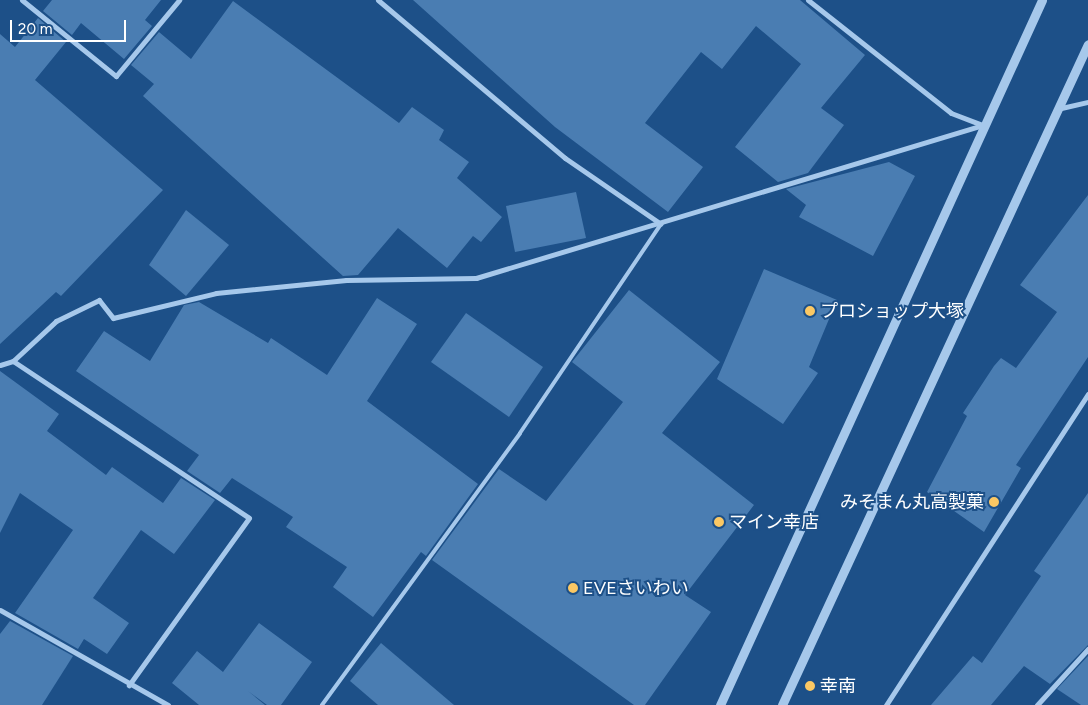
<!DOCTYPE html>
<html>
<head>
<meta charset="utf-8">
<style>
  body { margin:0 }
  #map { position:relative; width:1088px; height:705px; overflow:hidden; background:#1d5088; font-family:Figtree,"Noto Sans JP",sans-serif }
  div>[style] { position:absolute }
  .building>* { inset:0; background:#4a7db2 }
  .service>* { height:4px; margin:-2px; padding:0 2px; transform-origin:2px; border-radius:2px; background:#a6c8eb }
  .minor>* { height:5px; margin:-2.5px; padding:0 2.5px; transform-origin:2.5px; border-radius:2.5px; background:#a6c8eb }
  .tertiary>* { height:9px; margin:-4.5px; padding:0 4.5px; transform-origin:4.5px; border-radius:4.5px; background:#a6c8eb }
  .dots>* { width:14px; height:14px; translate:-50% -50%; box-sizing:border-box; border:2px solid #1d5088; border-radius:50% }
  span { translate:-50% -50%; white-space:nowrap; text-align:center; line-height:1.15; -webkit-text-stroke:4px #1d5088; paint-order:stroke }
  .poi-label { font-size:18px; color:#fff }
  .left { translate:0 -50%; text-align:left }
  .right { translate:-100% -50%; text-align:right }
  .scale { position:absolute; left:10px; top:20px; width:116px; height:22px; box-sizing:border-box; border:2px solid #fff; border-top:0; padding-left:6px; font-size:15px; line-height:18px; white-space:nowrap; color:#fff; -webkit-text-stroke:4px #1d5088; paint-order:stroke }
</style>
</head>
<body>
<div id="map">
  <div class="building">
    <div style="clip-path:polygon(52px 0,161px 0,145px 20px,152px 26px,124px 59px,81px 23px,72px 35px,43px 11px)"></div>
    <div style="clip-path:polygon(413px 0,800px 0,865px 55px,821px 108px,844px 125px,808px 173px,778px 182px,735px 147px,801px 64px,756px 26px,722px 69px,701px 52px,645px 123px,703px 167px,668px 212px,555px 127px)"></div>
    <div style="clip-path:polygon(233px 1px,399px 123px,412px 107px,444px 130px,439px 140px,469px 162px,457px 178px,502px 217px,481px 242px,473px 236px,447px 268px,398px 228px,358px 275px,343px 276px,143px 96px,154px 84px,131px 65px,159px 32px,191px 59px)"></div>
    <div style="clip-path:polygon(38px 18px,66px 42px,35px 80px,163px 190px,61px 296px,56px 292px,0 344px,0 34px,15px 47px)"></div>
    <div style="clip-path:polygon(889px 162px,915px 176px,873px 256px,799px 217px,806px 205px,786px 189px)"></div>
    <div style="clip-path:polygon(576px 192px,586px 238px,515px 252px,506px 206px)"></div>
    <div style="clip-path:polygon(1088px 195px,1088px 357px,1016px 465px,1021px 468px,984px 532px,927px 492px,967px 416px,963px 413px,994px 366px,1001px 358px,1016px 368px,1057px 312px,1020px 285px)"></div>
    <div style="clip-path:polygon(186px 210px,229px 245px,186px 296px,149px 265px)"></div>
    <div style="clip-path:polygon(764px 269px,837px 300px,809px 367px,818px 373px,783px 424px,717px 379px)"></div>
    <div style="clip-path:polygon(629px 290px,720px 362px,662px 433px,754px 505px,685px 595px,711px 612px,645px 705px,634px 705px,432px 560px,499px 469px,546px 501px,623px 402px,572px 362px)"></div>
    <div style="clip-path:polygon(377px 298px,417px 324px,367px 401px,478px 484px,426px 556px,421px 552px,373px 617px,333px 587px,347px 567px,286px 527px,293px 517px,232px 478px,220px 493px,187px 471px,199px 455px,76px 371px,104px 331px,150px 361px,184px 305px,199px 302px,268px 343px,271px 338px,327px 375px)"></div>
    <div style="clip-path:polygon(466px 313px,543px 367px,509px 417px,431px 362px)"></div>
    <div style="clip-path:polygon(0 371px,59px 414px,47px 431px,106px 475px,112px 467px,163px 503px,181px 478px,215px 500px,174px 554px,141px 530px,93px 598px,129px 623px,107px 654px,84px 639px,78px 649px,15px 613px,73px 530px,20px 493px,0 533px)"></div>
    <div style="clip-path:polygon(1088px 493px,1088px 645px,1050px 684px,1024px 666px,991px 705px,931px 705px,973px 656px,982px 663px,1041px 576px,1034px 571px)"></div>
    <div style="clip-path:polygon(10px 621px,73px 656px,42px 705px,0 705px,0 634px)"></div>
    <div style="clip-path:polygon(259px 623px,312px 662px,281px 705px,267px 705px,248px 691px,265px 705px,199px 705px,172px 683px,197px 651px,223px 672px)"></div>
    <div style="clip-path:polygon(381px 643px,454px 705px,378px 705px,350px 681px)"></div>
    <div style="clip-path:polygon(1088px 656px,1088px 705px,1081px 705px,1057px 689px)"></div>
  </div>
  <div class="service">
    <div style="left:322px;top:705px;width:336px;rotate:-53.9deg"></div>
    <div style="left:520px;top:433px;width:252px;rotate:-56deg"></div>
  </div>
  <div class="minor">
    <div style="left:22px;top:0;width:121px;rotate:39deg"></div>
    <div style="left:116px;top:76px;width:99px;rotate:-50.3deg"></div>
    <div style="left:378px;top:0;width:245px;rotate:40.2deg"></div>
    <div style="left:565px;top:158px;width:116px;rotate:34.5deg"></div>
    <div style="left:808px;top:0;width:182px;rotate:38.3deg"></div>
    <div style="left:951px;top:113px;width:34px;rotate:21deg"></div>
    <div style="left:1057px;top:109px;width:32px;rotate:-13deg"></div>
    <div style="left:13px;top:361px;width:283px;rotate:33.6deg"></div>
    <div style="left:249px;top:518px;width:206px;rotate:125.7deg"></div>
    <div style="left:0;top:365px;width:14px;rotate:-17deg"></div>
    <div style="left:13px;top:361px;width:59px;rotate:-42.9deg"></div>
    <div style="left:56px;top:321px;width:48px;rotate:-26deg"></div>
    <div style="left:99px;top:300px;width:23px;rotate:52deg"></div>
    <div style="left:113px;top:318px;width:106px;rotate:-13.6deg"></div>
    <div style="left:216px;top:293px;width:131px;rotate:-5.7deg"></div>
    <div style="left:346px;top:280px;width:130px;rotate:-0.9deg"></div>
    <div style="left:476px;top:278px;width:530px;rotate:-16.79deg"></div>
    <div style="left:0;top:610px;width:193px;rotate:29.5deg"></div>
    <div style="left:886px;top:705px;width:371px;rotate:-57deg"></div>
    <div style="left:1037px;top:705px;width:76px;rotate:-47.7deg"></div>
  </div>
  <div class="tertiary">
    <div style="left:720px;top:705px;width:775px;rotate:-65.45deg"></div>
    <div style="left:782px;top:705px;width:728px;rotate:-65.16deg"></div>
  </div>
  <div class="dots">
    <div style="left:810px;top:311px;background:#fbc864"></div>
    <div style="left:994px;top:502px;background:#fbc864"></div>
    <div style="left:719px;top:522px;background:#fbc864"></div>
    <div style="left:573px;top:588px;background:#fbc864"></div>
    <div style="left:810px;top:686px;background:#fbc864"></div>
  </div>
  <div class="poi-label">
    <span class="left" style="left:820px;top:311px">プロショップ大塚</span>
    <span class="right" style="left:984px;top:502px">みそまん丸高製菓</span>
    <span class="left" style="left:729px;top:522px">マイン幸店</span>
    <span class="left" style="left:583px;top:588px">EVEさいわい</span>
    <span class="left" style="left:820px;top:686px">幸南</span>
  </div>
  <div class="scale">20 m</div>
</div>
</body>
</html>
